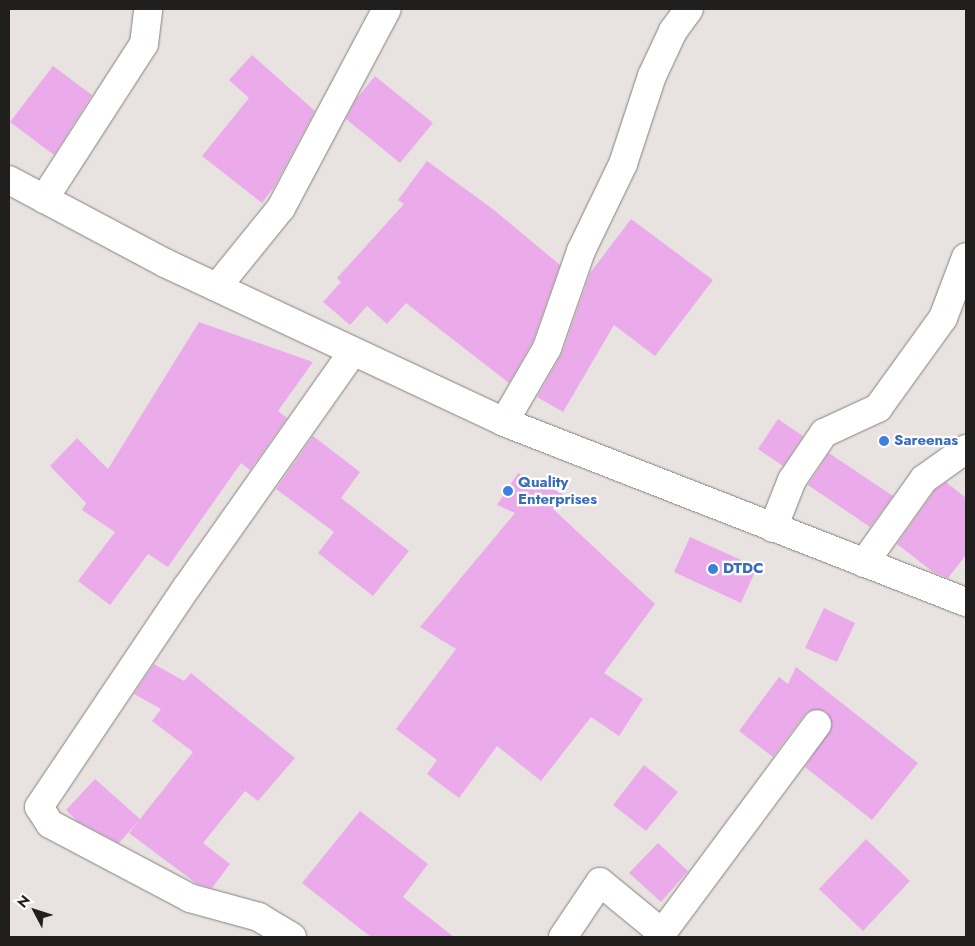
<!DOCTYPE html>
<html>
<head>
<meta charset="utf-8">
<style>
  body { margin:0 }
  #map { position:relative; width:975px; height:946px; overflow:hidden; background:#e8e3e0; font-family:Jost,sans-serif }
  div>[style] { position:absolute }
  .building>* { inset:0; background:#ebabeb }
  .roads { filter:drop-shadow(0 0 1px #85807e) drop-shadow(0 0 1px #85807e) }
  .minor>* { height:28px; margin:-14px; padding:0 14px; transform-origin:14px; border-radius:14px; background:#fff }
  .major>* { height:28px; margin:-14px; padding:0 14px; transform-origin:14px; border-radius:14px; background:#fff }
  .dots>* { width:14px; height:14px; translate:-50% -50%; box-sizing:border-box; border:2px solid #fff; border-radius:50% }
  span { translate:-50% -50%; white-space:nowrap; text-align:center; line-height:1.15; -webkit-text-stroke:4.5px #fff; paint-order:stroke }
  .shop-label { font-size:15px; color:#366cbe; font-weight:700 }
  .left { translate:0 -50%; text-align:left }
  .frame { position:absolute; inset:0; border:10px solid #211f1e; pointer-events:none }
  .north { position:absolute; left:10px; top:886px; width:50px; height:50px; -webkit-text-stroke:4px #fff; paint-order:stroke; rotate:310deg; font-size:14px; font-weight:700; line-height:20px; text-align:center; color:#211f1e }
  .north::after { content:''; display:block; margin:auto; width:18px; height:22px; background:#211f1e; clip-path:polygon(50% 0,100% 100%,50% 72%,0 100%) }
</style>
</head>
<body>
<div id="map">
  <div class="building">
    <div style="clip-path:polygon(252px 55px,315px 111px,274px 187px,262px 203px,202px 156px,249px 98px,229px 80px)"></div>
    <div style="clip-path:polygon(53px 66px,92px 95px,54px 155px,10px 122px)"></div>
    <div style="clip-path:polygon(375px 76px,433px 123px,400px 163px,346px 119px,357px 98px)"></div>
    <div style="clip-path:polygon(427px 161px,494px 210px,560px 265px,533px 341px,509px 383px,406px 303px,387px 324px,367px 306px,350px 325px,323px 302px,341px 282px,337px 278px,404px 204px,398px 200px)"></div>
    <div style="clip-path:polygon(631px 219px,713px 280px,655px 356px,614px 325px,563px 412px,537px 397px,562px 353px,590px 273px)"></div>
    <div style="clip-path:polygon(199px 322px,313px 362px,278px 411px,287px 418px,250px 470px,241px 463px,168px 567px,148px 554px,110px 605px,78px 581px,115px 532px,82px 510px,86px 503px,50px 466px,77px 438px,108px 469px)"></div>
    <div style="clip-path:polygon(778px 419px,803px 436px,783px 466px,758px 449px)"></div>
    <div style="clip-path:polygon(313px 436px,360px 472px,341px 498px,409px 551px,373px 596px,318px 553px,334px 532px,276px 489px)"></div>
    <div style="clip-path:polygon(829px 453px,893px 496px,870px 527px,808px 485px)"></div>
    <div style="clip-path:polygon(518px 473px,563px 494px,553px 509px,655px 604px,604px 673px,643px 699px,619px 736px,591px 717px,541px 781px,497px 746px,459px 798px,427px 774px,437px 760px,396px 729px,456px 649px,420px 627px,515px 513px,497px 505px)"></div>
    <div style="clip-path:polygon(946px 482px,966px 498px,966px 555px,948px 578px,933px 572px,897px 544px,935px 490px)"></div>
    <div style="clip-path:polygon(690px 537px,757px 567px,741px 603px,674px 572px)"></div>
    <div style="clip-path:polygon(824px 608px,855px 623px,837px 662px,805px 648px)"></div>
    <div style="clip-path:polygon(154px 664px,184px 681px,191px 673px,295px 758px,258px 801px,245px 791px,203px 843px,230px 864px,212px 888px,197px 884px,129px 833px,193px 752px,152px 721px,161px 709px,134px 694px)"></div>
    <div style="clip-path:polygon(796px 667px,918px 763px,872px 820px,805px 767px,832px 726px,826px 711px,811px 710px,805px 714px,773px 757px,739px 731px,779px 677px,788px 684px)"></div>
    <div style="clip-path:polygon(644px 765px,678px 792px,646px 831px,613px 805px)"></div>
    <div style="clip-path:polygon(95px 779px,140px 819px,119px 843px,77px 821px,66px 810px)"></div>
    <div style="clip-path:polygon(360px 811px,428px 864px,403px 897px,454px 937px,371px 937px,302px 883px)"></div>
    <div style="clip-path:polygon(866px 839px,910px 881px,863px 931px,819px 889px)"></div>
    <div style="clip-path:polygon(658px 843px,688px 871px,661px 902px,629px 873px)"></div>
  </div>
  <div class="roads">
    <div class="minor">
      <div style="left:44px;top:199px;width:184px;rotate:-57.2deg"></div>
      <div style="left:144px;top:44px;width:35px;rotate:-83deg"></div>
      <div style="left:217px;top:287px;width:102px;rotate:-51deg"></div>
      <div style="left:281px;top:208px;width:225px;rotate:-62deg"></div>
      <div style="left:504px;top:422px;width:86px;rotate:-59.8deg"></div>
      <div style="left:547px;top:348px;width:103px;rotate:-70.7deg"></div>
      <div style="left:581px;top:251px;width:97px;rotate:-64.2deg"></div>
      <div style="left:623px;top:164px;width:93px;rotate:-71.8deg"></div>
      <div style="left:652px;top:76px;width:50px;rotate:-65deg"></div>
      <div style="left:673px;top:31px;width:27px;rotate:-54deg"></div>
      <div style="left:773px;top:528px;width:52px;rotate:-68.4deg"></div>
      <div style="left:792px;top:480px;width:57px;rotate:-55.8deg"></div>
      <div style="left:824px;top:433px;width:60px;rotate:-24.8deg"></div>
      <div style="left:878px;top:408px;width:111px;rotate:-54.2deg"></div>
      <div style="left:943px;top:318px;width:65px;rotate:-69.3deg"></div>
      <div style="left:864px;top:563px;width:103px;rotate:-54.5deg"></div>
      <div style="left:924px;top:479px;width:52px;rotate:-35.5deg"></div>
      <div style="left:292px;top:937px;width:39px;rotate:-149deg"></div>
      <div style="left:259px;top:917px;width:72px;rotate:-164.6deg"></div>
      <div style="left:190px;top:898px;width:158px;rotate:-152.1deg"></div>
      <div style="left:50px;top:824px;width:20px;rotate:-123deg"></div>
      <div style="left:39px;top:807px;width:265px;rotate:-56.1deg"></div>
      <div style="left:187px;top:587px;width:288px;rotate:-54.8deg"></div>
      <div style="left:563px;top:937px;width:66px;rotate:-56.1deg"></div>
      <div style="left:600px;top:882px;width:80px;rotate:39.4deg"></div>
      <div style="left:662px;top:933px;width:260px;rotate:-53.4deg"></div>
    </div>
    <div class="major">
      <div style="left:9px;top:180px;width:177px;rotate:28deg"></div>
      <div style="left:165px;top:263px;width:374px;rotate:25.1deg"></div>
      <div style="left:504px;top:422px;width:496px;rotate:21.3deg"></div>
    </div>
  </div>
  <div class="dots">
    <div style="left:884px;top:441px;background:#3f7fe0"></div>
    <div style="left:508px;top:491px;background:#3f7fe0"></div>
    <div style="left:713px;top:569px;background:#3f7fe0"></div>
  </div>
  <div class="shop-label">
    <span class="left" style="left:894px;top:441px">Sareenas</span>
    <span class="left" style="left:518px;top:491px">Quality<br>Enterprises</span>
    <span class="left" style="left:723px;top:569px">DTDC</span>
  </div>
  <div class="frame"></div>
  <div class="north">N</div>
</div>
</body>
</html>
